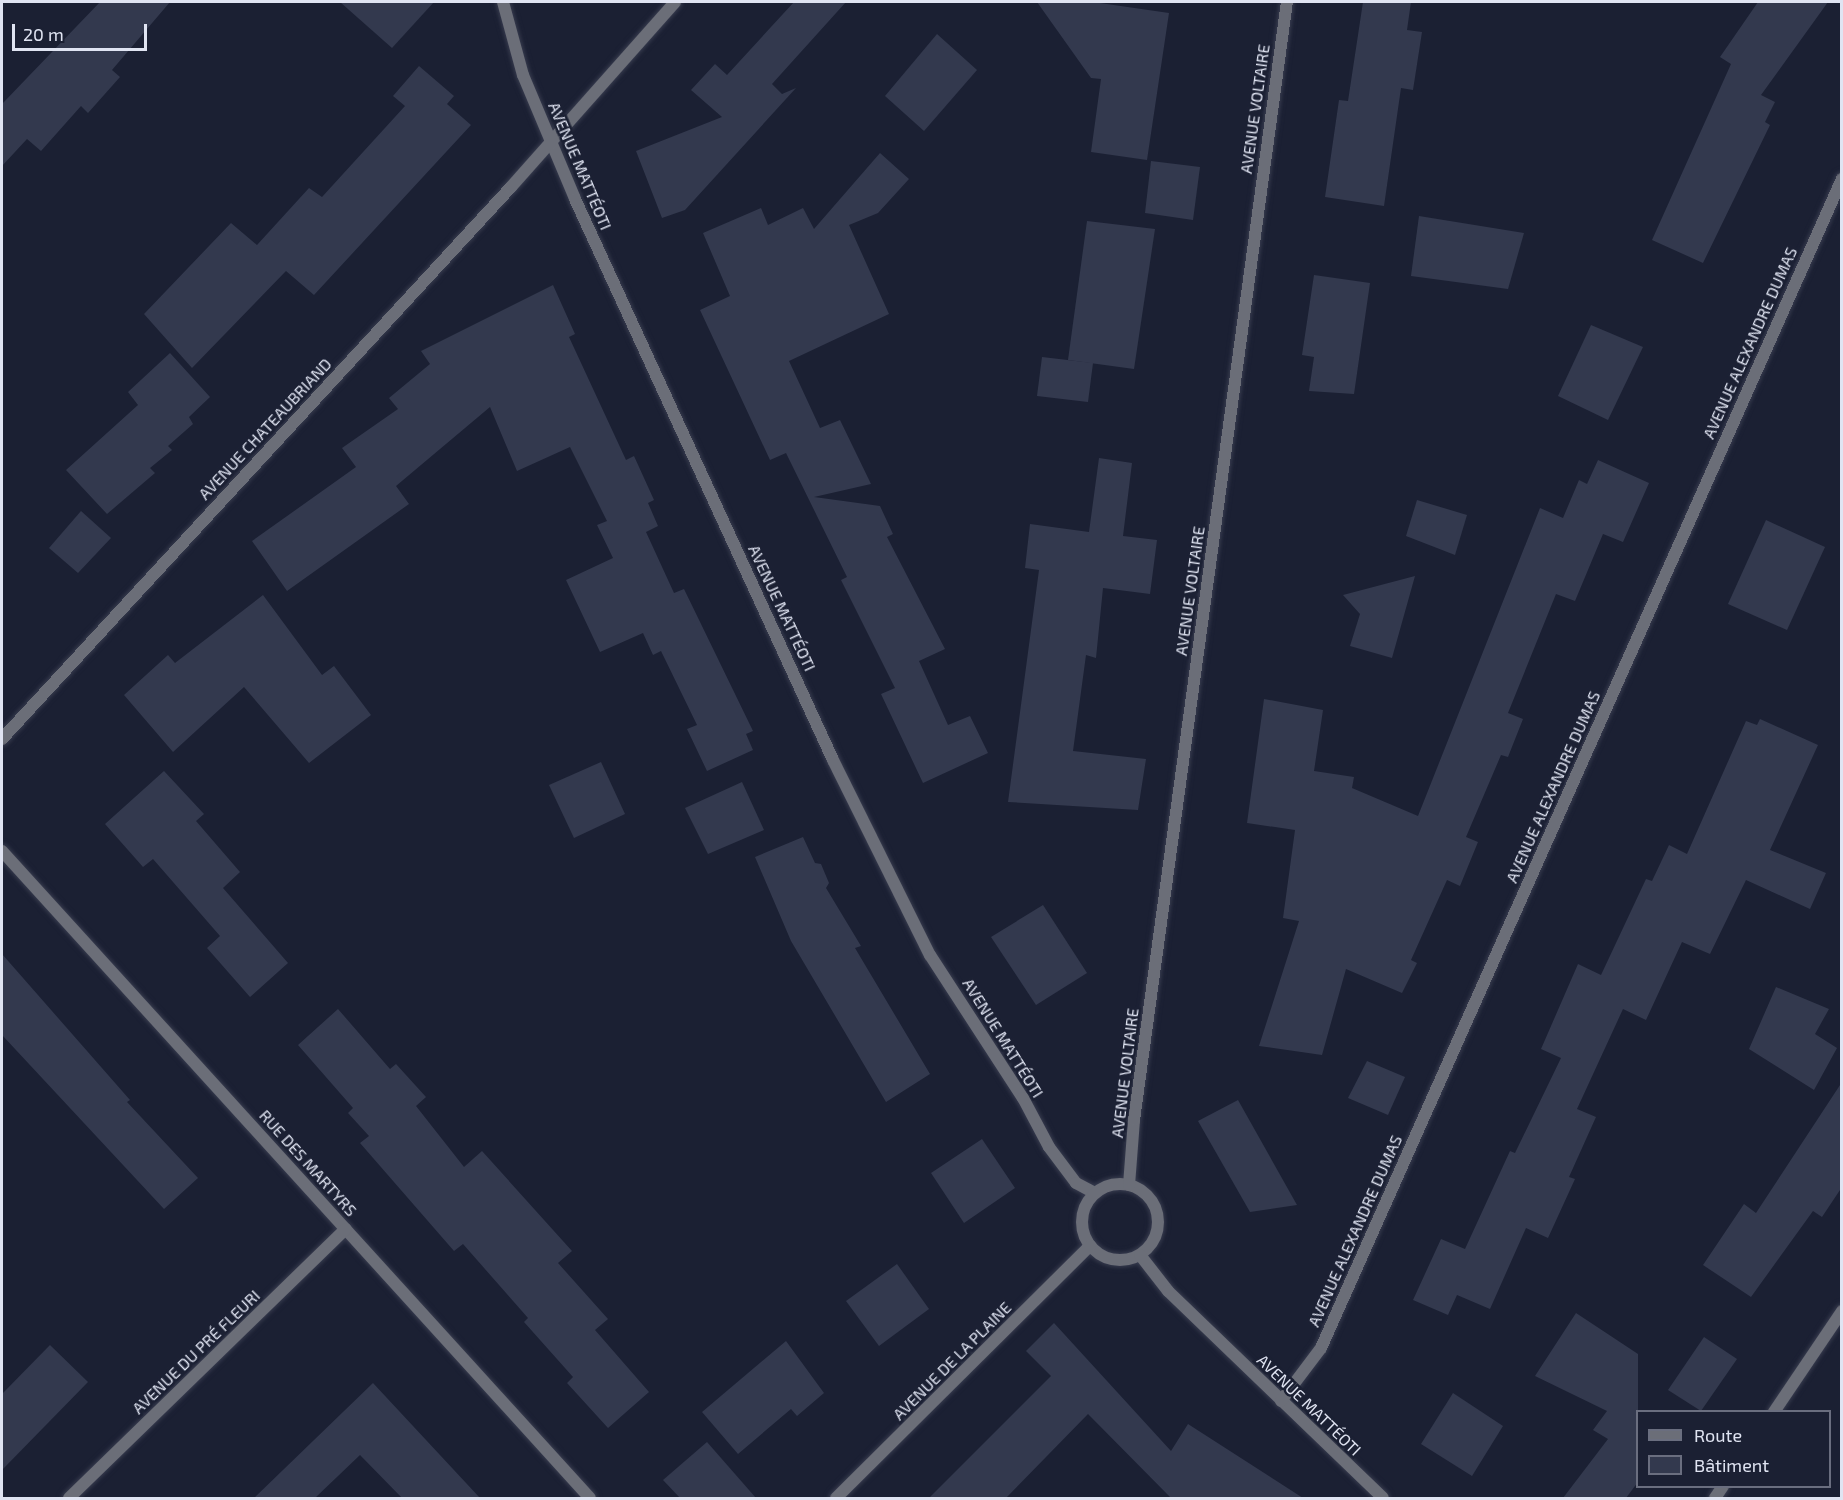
<!DOCTYPE html>
<html>
<head>
<meta charset="utf-8">
<style>
  body { margin:0 }
  #map { position:relative; width:1843px; height:1500px; overflow:hidden; background:#1b2033; font-family:"Exo 2",sans-serif }
  div>[style] { position:absolute }
  .building>* { inset:0; background:#33394e }
  .roads { filter:drop-shadow(0 0 2px #373b4e) drop-shadow(0 0 2px #373b4e) }
  .minor>* { height:12px; margin:-6px; padding:0 6px; transform-origin:6px; border-radius:6px; background:#6b6e78 }
  .minor>.ring { margin:-6px; padding:0; box-sizing:content-box; background:none; border:12px solid #6b6e78; border-radius:50% }
  span { translate:-50% -50%; white-space:nowrap; text-align:center; line-height:1.15; -webkit-text-stroke:5px #1b2033; paint-order:stroke }
  .street-label { font-size:16px; color:#e0e4f2 }
  .frame { position:absolute; inset:0; border:3px solid #e0e4f2; pointer-events:none }
  .legend { position:absolute; left:1636px; top:1410px; width:195px; height:78px; box-sizing:border-box; background:#1b2033; border:2px solid #6a6e7f; margin:0; padding:8px 10px; list-style:none; font-size:18px; color:#e0e4f2 }
  .legend li { display:flex; align-items:center; gap:12px; height:30px }
  .legend b { width:30px; border:2px solid #6a6e7f }
  .scale { position:absolute; left:12px; top:24px; width:135px; height:27px; box-sizing:border-box; border:3px solid #e0e4f2; border-top:0; padding-left:8px; font-size:18px; line-height:21px; white-space:nowrap; color:#e0e4f2; -webkit-text-stroke:4px #1b2033; paint-order:stroke }
</style>
</head>
<body>
<div id="map">
  <div class="building">
    <div style="clip-path:polygon(100px 2px,170px 2px,112px 70px,120px 77px,88px 113px,81px 106px,41px 151px,27px 139px,2px 166px,2px 104px)"></div>
    <div style="clip-path:polygon(340px 2px,434px 2px,392px 48px)"></div>
    <div style="clip-path:polygon(794px 2px,846px 2px,772px 84px,782px 94px,796px 88px,685px 210px,662px 218px,636px 151px,722px 117px,691px 90px,715px 64px,727px 75px)"></div>
    <div style="clip-path:polygon(1037px 2px,1093px 2px,1169px 13px,1147px 160px,1091px 152px,1101px 79px,1091px 78px)"></div>
    <div style="clip-path:polygon(1363px 2px,1411px 2px,1407px 30px,1422px 32px,1413px 90px,1401px 88px,1384px 206px,1325px 197px,1339px 100px,1348px 101px)"></div>
    <div style="clip-path:polygon(1758px 2px,1828px 2px,1761px 95px,1775px 102px,1765px 122px,1770px 125px,1703px 263px,1652px 240px,1731px 64px,1720px 57px)"></div>
    <div style="clip-path:polygon(937px 34px,977px 70px,924px 131px,885px 96px)"></div>
    <div style="clip-path:polygon(419px 66px,454px 96px,447px 104px,471px 125px,314px 295px,286px 271px,192px 368px,144px 314px,231px 223px,257px 245px,309px 188px,322px 197px,405px 106px,393px 96px)"></div>
    <div style="clip-path:polygon(880px 153px,909px 179px,878px 213px,849px 225px,889px 314px,789px 361px,820px 428px,840px 420px,871px 484px,814px 497px,880px 506px,893px 534px,887px 537px,945px 649px,919px 661px,948px 725px,970px 716px,988px 753px,923px 783px,881px 694px,895px 688px,841px 580px,847px 577px,786px 453px,770px 460px,700px 310px,730px 296px,703px 233px,761px 208px,768px 225px,803px 208px,814px 229px)"></div>
    <div style="clip-path:polygon(1151px 161px,1200px 167px,1193px 220px,1145px 213px)"></div>
    <div style="clip-path:polygon(1419px 216px,1524px 233px,1508px 289px,1411px 276px)"></div>
    <div style="clip-path:polygon(1087px 221px,1155px 229px,1134px 369px,1068px 360px)"></div>
    <div style="clip-path:polygon(1314px 275px,1370px 283px,1354px 394px,1309px 391px,1314px 357px,1302px 355px)"></div>
    <div style="clip-path:polygon(553px 285px,575px 334px,569px 337px,626px 460px,634px 456px,654px 500px,648px 503px,658px 526px,646px 532px,674px 593px,684px 589px,753px 731px,746px 734px,753px 750px,707px 771px,687px 729px,697px 725px,661px 651px,653px 655px,643px 633px,600px 652px,566px 580px,613px 558px,597px 525px,607px 521px,570px 447px,517px 471px,490px 407px,396px 486px,409px 504px,287px 591px,252px 541px,356px 467px,342px 448px,398px 409px,389px 398px,430px 364px,421px 351px)"></div>
    <div style="clip-path:polygon(1591px 325px,1643px 347px,1608px 420px,1558px 396px)"></div>
    <div style="clip-path:polygon(170px 353px,210px 397px,189px 417px,193px 424px,168px 446px,172px 450px,150px 468px,155px 473px,107px 514px,66px 470px,138px 405px,128px 392px)"></div>
    <div style="clip-path:polygon(1042px 357px,1093px 363px,1088px 402px,1037px 396px)"></div>
    <div style="clip-path:polygon(1099px 458px,1132px 463px,1123px 536px,1157px 540px,1150px 594px,1103px 588px,1096px 658px,1086px 655px,1073px 751px,1146px 759px,1138px 810px,1008px 802px,1039px 570px,1025px 568px,1030px 524px,1089px 532px)"></div>
    <div style="clip-path:polygon(1598px 460px,1649px 483px,1623px 542px,1603px 534px,1575px 601px,1556px 594px,1508px 713px,1523px 719px,1508px 757px,1501px 755px,1466px 837px,1478px 842px,1460px 886px,1447px 880px,1411px 960px,1417px 963px,1402px 993px,1346px 969px,1322px 1055px,1259px 1046px,1299px 921px,1283px 918px,1295px 830px,1247px 823px,1264px 699px,1323px 710px,1314px 771px,1354px 777px,1352px 788px,1418px 816px,1540px 508px,1563px 518px,1579px 480px,1587px 484px)"></div>
    <div style="clip-path:polygon(1417px 500px,1467px 515px,1455px 555px,1406px 536px)"></div>
    <div style="clip-path:polygon(81px 511px,111px 538px,78px 573px,49px 548px)"></div>
    <div style="clip-path:polygon(1766px 520px,1825px 547px,1787px 630px,1728px 604px)"></div>
    <div style="clip-path:polygon(1415px 576px,1392px 658px,1350px 646px,1360px 614px,1343px 595px)"></div>
    <div style="clip-path:polygon(263px 595px,322px 675px,334px 666px,371px 715px,309px 763px,244px 687px,173px 752px,124px 695px,168px 655px,175px 663px)"></div>
    <div style="clip-path:polygon(1760px 719px,1818px 745px,1770px 850px,1826px 873px,1810px 909px,1746px 880px,1710px 954px,1682px 942px,1646px 1020px,1623px 1009px,1577px 1109px,1596px 1117px,1569px 1177px,1575px 1179px,1548px 1238px,1526px 1228px,1490px 1309px,1457px 1295px,1448px 1315px,1413px 1300px,1441px 1239px,1465px 1249px,1510px 1151px,1515px 1153px,1561px 1058px,1541px 1049px,1578px 964px,1601px 975px,1646px 879px,1652px 881px,1669px 845px,1687px 854px,1746px 721px,1757px 725px)"></div>
    <div style="clip-path:polygon(601px 762px,625px 814px,574px 838px,549px 785px)"></div>
    <div style="clip-path:polygon(164px 771px,204px 814px,196px 821px,240px 872px,223px 888px,288px 963px,250px 997px,207px 948px,220px 936px,153px 859px,143px 867px,105px 824px)"></div>
    <div style="clip-path:polygon(742px 782px,764px 830px,708px 854px,685px 808px)"></div>
    <div style="clip-path:polygon(803px 837px,815px 863px,821px 864px,829px 883px,826px 888px,861px 946px,855px 948px,930px 1074px,886px 1102px,791px 941px,755px 857px)"></div>
    <div style="clip-path:polygon(1043px 905px,1087px 973px,1036px 1005px,991px 937px)"></div>
    <div style="clip-path:polygon(2px 954px,130px 1100px,127px 1102px,198px 1178px,164px 1209px,2px 1035px)"></div>
    <div style="clip-path:polygon(1776px 987px,1829px 1009px,1815px 1034px,1837px 1048px,1814px 1090px,1749px 1049px)"></div>
    <div style="clip-path:polygon(338px 1009px,390px 1069px,396px 1064px,426px 1097px,416px 1106px,464px 1167px,482px 1151px,572px 1251px,558px 1263px,608px 1319px,595px 1330px,649px 1392px,608px 1428px,567px 1383px,573px 1377px,524px 1322px,528px 1318px,463px 1244px,454px 1251px,360px 1143px,369px 1136px,348px 1113px,353px 1108px,298px 1045px)"></div>
    <div style="clip-path:polygon(1367px 1061px,1405px 1077px,1388px 1115px,1348px 1098px)"></div>
    <div style="clip-path:polygon(1842px 1082px,1842px 1187px,1822px 1217px,1813px 1211px,1751px 1297px,1703px 1265px,1744px 1204px,1756px 1213px)"></div>
    <div style="clip-path:polygon(1238px 1100px,1297px 1205px,1250px 1212px,1198px 1121px)"></div>
    <div style="clip-path:polygon(982px 1139px,1015px 1188px,964px 1223px,931px 1173px)"></div>
    <div style="clip-path:polygon(897px 1264px,929px 1309px,879px 1346px,846px 1301px)"></div>
    <div style="clip-path:polygon(1576px 1313px,1638px 1354px,1638px 1482px,1626px 1498px,1563px 1498px,1608px 1439px,1593px 1430px,1607px 1411px,1535px 1376px)"></div>
    <div style="clip-path:polygon(1054px 1323px,1171px 1451px,1188px 1424px,1303px 1498px,1171px 1498px,1088px 1414px,1006px 1498px,929px 1498px,1051px 1376px,1026px 1351px)"></div>
    <div style="clip-path:polygon(1704px 1337px,1737px 1359px,1701px 1411px,1668px 1390px)"></div>
    <div style="clip-path:polygon(786px 1341px,824px 1393px,797px 1416px,791px 1409px,738px 1454px,702px 1412px)"></div>
    <div style="clip-path:polygon(50px 1345px,88px 1382px,2px 1470px,2px 1394px)"></div>
    <div style="clip-path:polygon(373px 1383px,480px 1498px,402px 1498px,360px 1455px,315px 1498px,254px 1498px)"></div>
    <div style="clip-path:polygon(1453px 1393px,1503px 1426px,1472px 1476px,1421px 1444px)"></div>
    <div style="clip-path:polygon(707px 1442px,756px 1498px,680px 1498px,663px 1480px)"></div>
  </div>
  <div class="roads">
    <div class="minor">
      <div style="left:503px;top:2px;width:76px;rotate:74.7deg"></div>
      <div style="left:523px;top:75px;width:134px;rotate:67.2deg"></div>
      <div style="left:575px;top:199px;width:617px;rotate:65.3deg"></div>
      <div style="left:833px;top:760px;width:218px;rotate:63.6deg"></div>
      <div style="left:930px;top:955px;width:171px;rotate:57deg"></div>
      <div style="left:1023px;top:1098px;width:55px;rotate:62deg"></div>
      <div style="left:1049px;top:1147px;width:45px;rotate:53.1deg"></div>
      <div style="left:1076px;top:1183px;width:21px;rotate:28deg"></div>
      <div style="left:2px;top:739px;width:751px;rotate:-47.32deg"></div>
      <div style="left:511px;top:187px;width:247px;rotate:-48.4deg"></div>
      <div style="left:2px;top:851px;width:874px;rotate:47.74deg"></div>
      <div class="ring" style="left:1082px;top:1184px;width:64px;height:64px"></div>
      <div style="left:1129px;top:1185px;width:65px;rotate:-85.6deg"></div>
      <div style="left:1134px;top:1120px;width:1128px;rotate:-82.21deg"></div>
      <div style="left:1140px;top:1255px;width:46px;rotate:52.1deg"></div>
      <div style="left:1168px;top:1291px;width:298px;rotate:43.9deg"></div>
      <div style="left:1281px;top:1401px;width:66px;rotate:-53deg"></div>
      <div style="left:1321px;top:1348px;width:1280px;rotate:-65.98deg"></div>
      <div style="left:1774px;top:1412px;width:122px;rotate:-56deg"></div>
      <div style="left:69px;top:1498px;width:386px;rotate:-44.2deg"></div>
      <div style="left:836px;top:1498px;width:358px;rotate:-44.8deg"></div>
      <div style="left:1715px;top:1498px;width:14px;rotate:-56deg"></div>
    </div>
  </div>
  <div class="street-label">
    <span style="left:1255px;top:109px;rotate:-82deg">AVENUE VOLTAIRE</span>
    <span style="left:580px;top:166px;rotate:67deg">AVENUE MATTÉOTI</span>
    <span style="left:1750px;top:343px;rotate:-66deg">AVENUE ALEXANDRE DUMAS</span>
    <span style="left:265px;top:429px;rotate:-47deg">AVENUE CHATEAUBRIAND</span>
    <span style="left:1190px;top:591px;rotate:-82deg">AVENUE VOLTAIRE</span>
    <span style="left:782px;top:608px;rotate:65deg">AVENUE MATTÉOTI</span>
    <span style="left:1553px;top:787px;rotate:-66deg">AVENUE ALEXANDRE DUMAS</span>
    <span style="left:1003px;top:1038px;rotate:58deg">AVENUE MATTÉOTI</span>
    <span style="left:1125px;top:1073px;rotate:-83deg">AVENUE VOLTAIRE</span>
    <span style="left:308px;top:1163px;rotate:48deg">RUE DES MARTYRS</span>
    <span style="left:1355px;top:1231px;rotate:-66deg">AVENUE ALEXANDRE DUMAS</span>
    <span style="left:196px;top:1352px;rotate:-44deg">AVENUE DU PRÉ FLEURI</span>
    <span style="left:952px;top:1361px;rotate:-45deg">AVENUE DE LA PLAINE</span>
    <span style="left:1309px;top:1405px;rotate:44deg">AVENUE MATTÉOTI</span>
  </div>
  <div class="frame"></div>
  <ul class="legend">
  <li><b style="height:8px;background:#6b6e78"></b>Route</li>
  <li><b style="height:16px;background:#33394e"></b>Bâtiment</li>
  </ul>
  <div class="scale">20 m</div>
</div>
</body>
</html>
